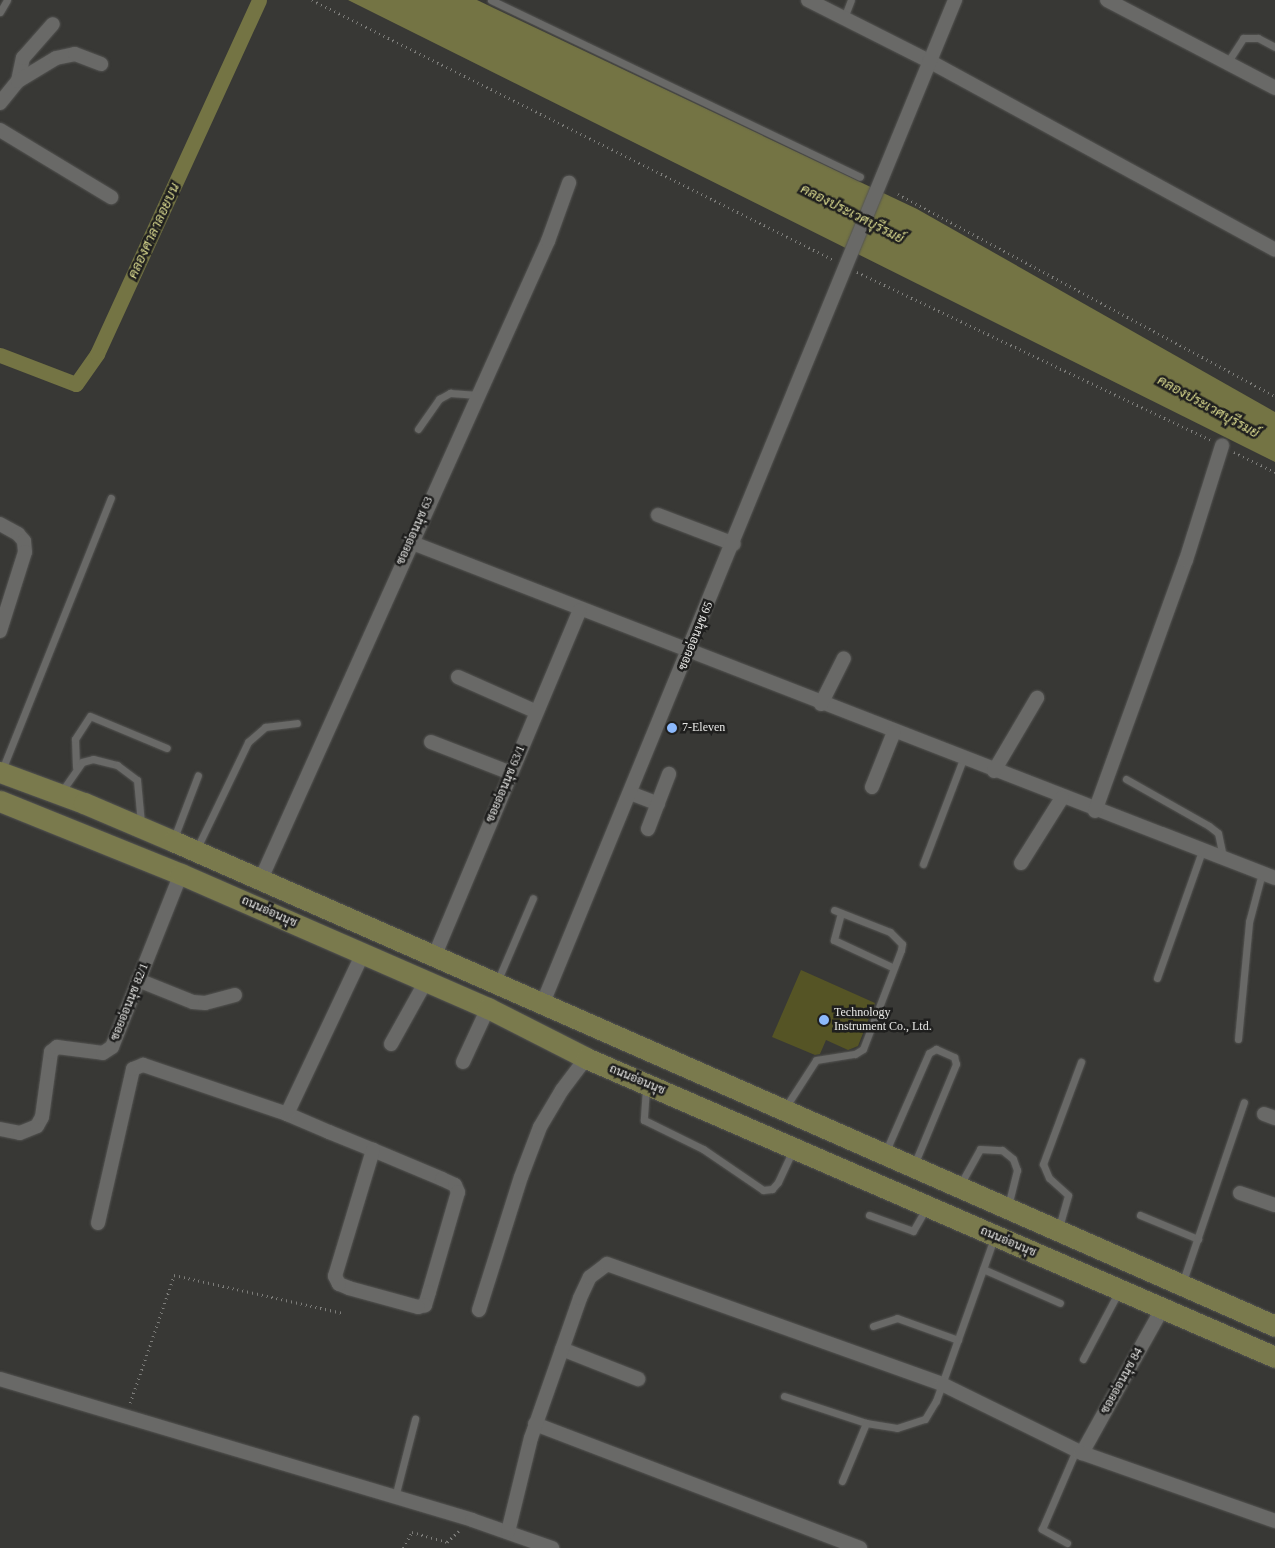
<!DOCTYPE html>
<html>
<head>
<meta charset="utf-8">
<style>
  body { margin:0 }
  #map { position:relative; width:1275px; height:1548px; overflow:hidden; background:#383835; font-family:"Times New Roman",Sarabun,serif }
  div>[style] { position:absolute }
  .water>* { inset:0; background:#747444 }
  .canal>* { height:15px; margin:-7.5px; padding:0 7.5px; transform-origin:7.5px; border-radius:7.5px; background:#747444 }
  .building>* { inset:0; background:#555425 }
  .path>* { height:2.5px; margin-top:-1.25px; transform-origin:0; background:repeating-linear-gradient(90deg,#7d7d7a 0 1px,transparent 0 5px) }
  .roads { filter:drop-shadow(0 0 1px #545452) drop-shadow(0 0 1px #545452) }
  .service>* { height:7px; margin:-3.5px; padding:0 3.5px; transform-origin:3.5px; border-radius:3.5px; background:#696967 }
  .minor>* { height:14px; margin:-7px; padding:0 7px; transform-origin:7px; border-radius:7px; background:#696967 }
  .primary>* { height:21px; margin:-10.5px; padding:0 10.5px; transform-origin:10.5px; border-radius:10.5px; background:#7a7a4d }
  .dots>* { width:14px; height:14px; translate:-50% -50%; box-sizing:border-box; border:2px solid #1f1f1e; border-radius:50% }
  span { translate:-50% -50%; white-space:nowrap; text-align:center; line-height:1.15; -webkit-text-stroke:5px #1f1f1e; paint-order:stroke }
  .street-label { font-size:12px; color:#e9e9e7 }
  .poi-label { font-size:12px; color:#e9e9e7 }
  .left { translate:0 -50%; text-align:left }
  .water-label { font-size:14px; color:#dbdb8f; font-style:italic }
</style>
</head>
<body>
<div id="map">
  <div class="water">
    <div style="clip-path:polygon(348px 0,477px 0,917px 209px,1275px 412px,1275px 462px)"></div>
  </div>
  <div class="canal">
    <div style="left:0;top:355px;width:81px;rotate:20.9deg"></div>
    <div style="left:76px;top:384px;width:37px;rotate:-55deg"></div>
    <div style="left:97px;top:354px;width:389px;rotate:-65.4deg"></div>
  </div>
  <div class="building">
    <div style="clip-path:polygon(801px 970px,875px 1003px,858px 1046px,848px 1050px,826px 1040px,820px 1054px,815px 1055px,772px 1037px)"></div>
  </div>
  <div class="path">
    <div style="left:312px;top:0;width:583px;rotate:26.48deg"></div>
    <div style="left:898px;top:194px;width:428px;rotate:28.2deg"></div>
    <div style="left:857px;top:272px;width:392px;rotate:25.4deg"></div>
    <div style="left:1234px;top:452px;width:46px;rotate:26deg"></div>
    <div style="left:130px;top:1403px;width:135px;rotate:-71deg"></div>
    <div style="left:174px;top:1275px;width:173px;rotate:12.7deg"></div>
    <div style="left:403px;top:1548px;width:18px;rotate:-61deg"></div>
    <div style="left:412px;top:1532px;width:36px;rotate:16deg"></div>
    <div style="left:447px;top:1542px;width:16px;rotate:-43deg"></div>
  </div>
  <div class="roads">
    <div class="service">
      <div style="left:491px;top:0;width:409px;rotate:25.6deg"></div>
      <div style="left:0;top:12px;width:14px;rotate:-60deg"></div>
      <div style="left:844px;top:18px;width:19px;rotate:-69deg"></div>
      <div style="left:1227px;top:63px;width:30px;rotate:-57deg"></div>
      <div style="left:1243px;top:38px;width:15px"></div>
      <div style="left:1258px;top:38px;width:19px;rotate:28deg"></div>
      <div style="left:418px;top:429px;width:37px;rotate:-55deg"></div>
      <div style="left:439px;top:399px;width:13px;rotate:-29deg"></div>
      <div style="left:450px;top:393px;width:28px;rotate:4deg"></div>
      <div style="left:76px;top:767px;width:28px;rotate:-92deg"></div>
      <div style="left:75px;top:739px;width:27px;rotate:-57deg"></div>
      <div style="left:90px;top:716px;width:83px;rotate:22.6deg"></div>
      <div style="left:2px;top:770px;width:293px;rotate:-68.2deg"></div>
      <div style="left:1126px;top:779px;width:95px;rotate:29.5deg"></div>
      <div style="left:1209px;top:826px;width:11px;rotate:38deg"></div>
      <div style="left:1218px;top:833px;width:25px;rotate:78deg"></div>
      <div style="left:62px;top:791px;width:35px;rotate:-55deg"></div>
      <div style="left:82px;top:762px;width:11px;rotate:-15deg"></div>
      <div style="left:93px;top:759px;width:25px;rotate:14deg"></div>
      <div style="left:117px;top:765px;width:25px;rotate:37deg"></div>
      <div style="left:137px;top:780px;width:43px;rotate:84.7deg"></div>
      <div style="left:174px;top:838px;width:67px;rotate:-69.1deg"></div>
      <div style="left:197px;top:848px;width:118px;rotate:-64.3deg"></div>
      <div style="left:248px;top:742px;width:23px;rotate:-41deg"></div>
      <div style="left:265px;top:727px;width:32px;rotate:-7deg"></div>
      <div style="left:923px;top:864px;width:112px;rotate:-69.1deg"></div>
      <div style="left:841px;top:913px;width:28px;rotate:105deg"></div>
      <div style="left:834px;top:940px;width:66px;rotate:25deg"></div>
      <div style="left:1157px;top:978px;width:135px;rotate:-70.5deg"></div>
      <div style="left:497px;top:982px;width:91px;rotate:-66.8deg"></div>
      <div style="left:1238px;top:1039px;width:118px;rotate:-84.6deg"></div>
      <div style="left:1249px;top:922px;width:51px;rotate:-75.1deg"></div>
      <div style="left:646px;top:1088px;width:32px;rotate:94deg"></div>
      <div style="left:644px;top:1120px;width:66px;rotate:26.2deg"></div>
      <div style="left:703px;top:1149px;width:73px;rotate:34.3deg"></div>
      <div style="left:763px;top:1190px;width:9px;rotate:-6deg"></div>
      <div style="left:772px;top:1189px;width:9px;rotate:-49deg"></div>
      <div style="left:778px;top:1182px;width:35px;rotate:-65deg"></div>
      <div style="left:785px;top:1108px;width:57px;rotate:-57.1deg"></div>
      <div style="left:816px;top:1060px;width:39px;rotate:-9deg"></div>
      <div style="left:855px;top:1054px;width:9px;rotate:-32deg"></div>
      <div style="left:863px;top:1049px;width:106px;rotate:-69deg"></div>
      <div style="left:901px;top:950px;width:6px;rotate:-81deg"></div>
      <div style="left:902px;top:944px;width:17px;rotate:-135deg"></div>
      <div style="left:890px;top:932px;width:60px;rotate:-158.6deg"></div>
      <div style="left:885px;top:1153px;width:109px;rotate:-66.3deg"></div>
      <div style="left:929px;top:1053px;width:8px;rotate:-30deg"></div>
      <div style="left:936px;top:1049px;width:20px;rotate:24deg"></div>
      <div style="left:954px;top:1057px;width:7px;rotate:74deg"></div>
      <div style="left:956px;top:1064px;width:109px;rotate:112.6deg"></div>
      <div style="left:960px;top:1185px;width:41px;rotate:-60.9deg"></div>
      <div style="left:980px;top:1149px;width:22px;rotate:3deg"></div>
      <div style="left:1002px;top:1150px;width:14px;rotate:39deg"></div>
      <div style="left:1013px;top:1159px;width:12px;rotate:70deg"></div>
      <div style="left:1017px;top:1170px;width:37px;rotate:104deg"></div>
      <div style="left:869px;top:1215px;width:47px;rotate:20deg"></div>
      <div style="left:913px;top:1231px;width:28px;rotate:-60deg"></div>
      <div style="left:1140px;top:1215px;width:63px;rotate:22.5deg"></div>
      <div style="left:1059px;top:1227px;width:33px;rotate:-74deg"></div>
      <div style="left:1068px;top:1195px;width:25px;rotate:-138deg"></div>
      <div style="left:1049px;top:1178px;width:15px;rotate:-113deg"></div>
      <div style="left:1043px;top:1164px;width:109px;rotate:-69.6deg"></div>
      <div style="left:983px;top:1269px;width:84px;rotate:23.8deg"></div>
      <div style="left:1182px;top:1284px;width:192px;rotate:-71.2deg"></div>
      <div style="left:873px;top:1326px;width:25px;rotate:-18deg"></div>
      <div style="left:897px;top:1318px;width:65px;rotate:19.8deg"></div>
      <div style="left:1083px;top:1359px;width:77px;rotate:-62.1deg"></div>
      <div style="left:784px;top:1396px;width:86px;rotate:18.2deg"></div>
      <div style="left:866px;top:1423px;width:31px;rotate:9deg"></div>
      <div style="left:897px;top:1428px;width:29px;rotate:-18deg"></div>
      <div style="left:925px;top:1419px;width:21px;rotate:-59deg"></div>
      <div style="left:936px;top:1401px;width:173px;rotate:-70.4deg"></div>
      <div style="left:842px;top:1481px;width:63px;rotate:-67.5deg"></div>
      <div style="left:395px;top:1497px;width:81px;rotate:-75.6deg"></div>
      <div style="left:1067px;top:1543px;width:29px;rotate:-151deg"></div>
      <div style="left:1042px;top:1529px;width:86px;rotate:-66.7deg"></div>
    </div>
    <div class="minor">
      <div style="left:808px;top:0;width:136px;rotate:26.8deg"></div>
      <div style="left:929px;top:61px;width:394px;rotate:28.6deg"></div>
      <div style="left:1107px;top:0;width:190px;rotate:27.6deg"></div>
      <div style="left:18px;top:81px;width:24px;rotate:-78deg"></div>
      <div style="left:23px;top:58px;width:45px;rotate:-48.6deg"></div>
      <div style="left:0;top:103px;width:28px;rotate:-51deg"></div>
      <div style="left:18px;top:81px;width:44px;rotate:-31.2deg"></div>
      <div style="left:56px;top:58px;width:19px;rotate:-12deg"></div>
      <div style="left:75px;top:54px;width:28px;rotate:21deg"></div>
      <div style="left:0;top:130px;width:130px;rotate:31.1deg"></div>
      <div style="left:658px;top:515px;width:81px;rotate:20.9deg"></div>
      <div style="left:0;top:524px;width:21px;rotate:29deg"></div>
      <div style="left:18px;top:534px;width:9px;rotate:49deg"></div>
      <div style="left:24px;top:541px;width:11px;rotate:85deg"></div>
      <div style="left:25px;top:552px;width:83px;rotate:107.6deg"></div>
      <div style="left:410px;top:542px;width:928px;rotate:21.23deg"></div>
      <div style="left:458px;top:677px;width:86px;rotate:23.9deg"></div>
      <div style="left:821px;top:704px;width:51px;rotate:-63.4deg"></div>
      <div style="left:431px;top:742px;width:86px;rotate:21.2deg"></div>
      <div style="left:994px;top:771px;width:85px;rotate:-59.5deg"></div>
      <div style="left:872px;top:787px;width:59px;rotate:-68.2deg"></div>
      <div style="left:630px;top:793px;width:30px;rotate:21deg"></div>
      <div style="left:1095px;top:811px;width:267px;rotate:-70.1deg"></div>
      <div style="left:1186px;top:560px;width:120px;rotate:-72.5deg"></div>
      <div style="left:648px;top:829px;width:59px;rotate:-69.1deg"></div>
      <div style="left:1021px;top:863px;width:77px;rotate:-57.8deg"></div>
      <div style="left:261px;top:879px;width:700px;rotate:-65.78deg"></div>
      <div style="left:548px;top:241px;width:62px;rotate:-70.1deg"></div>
      <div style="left:434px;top:957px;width:376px;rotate:-67.2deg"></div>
      <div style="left:138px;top:980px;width:59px;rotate:21.8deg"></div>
      <div style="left:193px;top:1002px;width:12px;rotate:5deg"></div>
      <div style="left:205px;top:1003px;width:31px;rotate:-15deg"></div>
      <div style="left:542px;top:1005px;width:1087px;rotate:-67.66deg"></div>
      <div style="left:391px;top:1044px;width:72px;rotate:-60.9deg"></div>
      <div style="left:463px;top:1062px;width:60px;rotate:-65.2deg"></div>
      <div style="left:287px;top:1114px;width:46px;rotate:23.2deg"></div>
      <div style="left:329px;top:1132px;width:48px;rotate:22.2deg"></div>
      <div style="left:373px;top:1150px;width:75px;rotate:22.8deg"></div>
      <div style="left:442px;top:1179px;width:14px;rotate:25deg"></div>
      <div style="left:455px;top:1185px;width:8px;rotate:67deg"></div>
      <div style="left:458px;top:1192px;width:104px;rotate:106.2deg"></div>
      <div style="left:429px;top:1292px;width:14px;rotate:107deg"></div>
      <div style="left:425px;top:1305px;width:7px;rotate:164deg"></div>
      <div style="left:418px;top:1307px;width:72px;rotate:-164.6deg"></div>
      <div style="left:349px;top:1288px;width:11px;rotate:-158deg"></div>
      <div style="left:339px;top:1284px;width:9px;rotate:-117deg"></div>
      <div style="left:335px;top:1276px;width:132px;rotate:-73.2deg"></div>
      <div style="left:1264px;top:1114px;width:12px;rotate:20deg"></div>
      <div style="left:0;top:1129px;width:20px;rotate:11deg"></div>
      <div style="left:20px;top:1133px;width:18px;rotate:-22deg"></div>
      <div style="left:37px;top:1126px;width:10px;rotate:-61deg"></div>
      <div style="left:42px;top:1117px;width:66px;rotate:-82.1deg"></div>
      <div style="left:51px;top:1052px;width:8px;rotate:-40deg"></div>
      <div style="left:57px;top:1047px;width:46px;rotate:7.4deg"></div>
      <div style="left:103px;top:1053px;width:11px;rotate:-34deg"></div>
      <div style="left:112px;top:1047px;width:186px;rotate:-68.3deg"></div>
      <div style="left:1240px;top:1193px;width:37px;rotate:19deg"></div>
      <div style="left:98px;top:1223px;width:158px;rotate:-77.2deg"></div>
      <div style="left:133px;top:1069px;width:11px;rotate:-22deg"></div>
      <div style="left:143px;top:1065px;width:152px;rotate:18.8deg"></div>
      <div style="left:287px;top:1114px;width:178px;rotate:-64.7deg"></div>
      <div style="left:479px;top:1310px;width:139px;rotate:-72.5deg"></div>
      <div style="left:521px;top:1177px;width:53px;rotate:-69.2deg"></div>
      <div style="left:540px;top:1127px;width:43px;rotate:-59.3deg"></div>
      <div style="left:562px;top:1090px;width:40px;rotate:-53deg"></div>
      <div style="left:562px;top:1349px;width:82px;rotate:21.5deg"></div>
      <div style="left:0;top:1379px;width:493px;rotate:16.6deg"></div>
      <div style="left:472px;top:1520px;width:85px;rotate:19.3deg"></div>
      <div style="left:535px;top:1424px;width:348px;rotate:20.9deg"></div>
      <div style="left:1082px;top:1453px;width:165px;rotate:-60.9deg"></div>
      <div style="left:508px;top:1532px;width:97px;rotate:-76.3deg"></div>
      <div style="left:531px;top:1438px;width:148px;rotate:-70.7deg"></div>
      <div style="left:580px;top:1298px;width:23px;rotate:-65deg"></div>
      <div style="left:590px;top:1277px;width:21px;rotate:-37deg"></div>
      <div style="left:607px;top:1264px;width:356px;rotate:19.7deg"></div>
      <div style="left:942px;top:1384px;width:156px;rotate:26.2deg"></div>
      <div style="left:1082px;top:1453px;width:205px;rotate:19.4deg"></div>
    </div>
    <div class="primary">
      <div style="left:0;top:772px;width:90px;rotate:20.3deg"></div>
      <div style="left:84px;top:803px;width:97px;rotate:23.1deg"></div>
      <div style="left:173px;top:841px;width:1204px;rotate:23.75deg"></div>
      <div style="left:0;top:801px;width:195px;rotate:22deg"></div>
      <div style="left:181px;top:874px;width:335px;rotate:23.6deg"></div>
      <div style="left:488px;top:1008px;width:110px;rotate:27deg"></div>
      <div style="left:586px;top:1058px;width:751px;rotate:23.46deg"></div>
    </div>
  </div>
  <div class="dots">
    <div style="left:672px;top:728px;background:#8cb9fc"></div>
    <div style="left:824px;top:1020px;background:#8cb9fc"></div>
  </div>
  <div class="street-label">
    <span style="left:415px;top:531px;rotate:-66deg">ซอยอ่อนนุช 63</span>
    <span style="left:696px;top:636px;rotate:-68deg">ซอยอ่อนนุช 65</span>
    <span style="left:506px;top:784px;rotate:-67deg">ซอยอ่อนนุช 63/1</span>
    <span style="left:269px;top:912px;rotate:24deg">ถนนอ่อนนุช</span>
    <span style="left:130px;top:1002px;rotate:-68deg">ซอยอ่อนนุช 82/1</span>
    <span style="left:637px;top:1080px;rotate:23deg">ถนนอ่อนนุช</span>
    <span style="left:1008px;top:1242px;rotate:23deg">ถนนอ่อนนุช</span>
    <span style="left:1122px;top:1381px;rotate:-61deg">ซอยอ่อนนุช 84</span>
  </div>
  <div class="poi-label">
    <span class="left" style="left:682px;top:728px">7-Eleven</span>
    <span class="left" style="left:834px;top:1020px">Technology<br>Instrument Co., Ltd.</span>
  </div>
  <div class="water-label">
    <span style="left:852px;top:214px;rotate:27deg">คลองประเวศบุรีรมย์</span>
    <span style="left:154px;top:231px;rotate:-65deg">คลองศาลาลอยบน</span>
    <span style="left:1208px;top:407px;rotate:29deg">คลองประเวศบุรีรมย์</span>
  </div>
</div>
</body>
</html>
